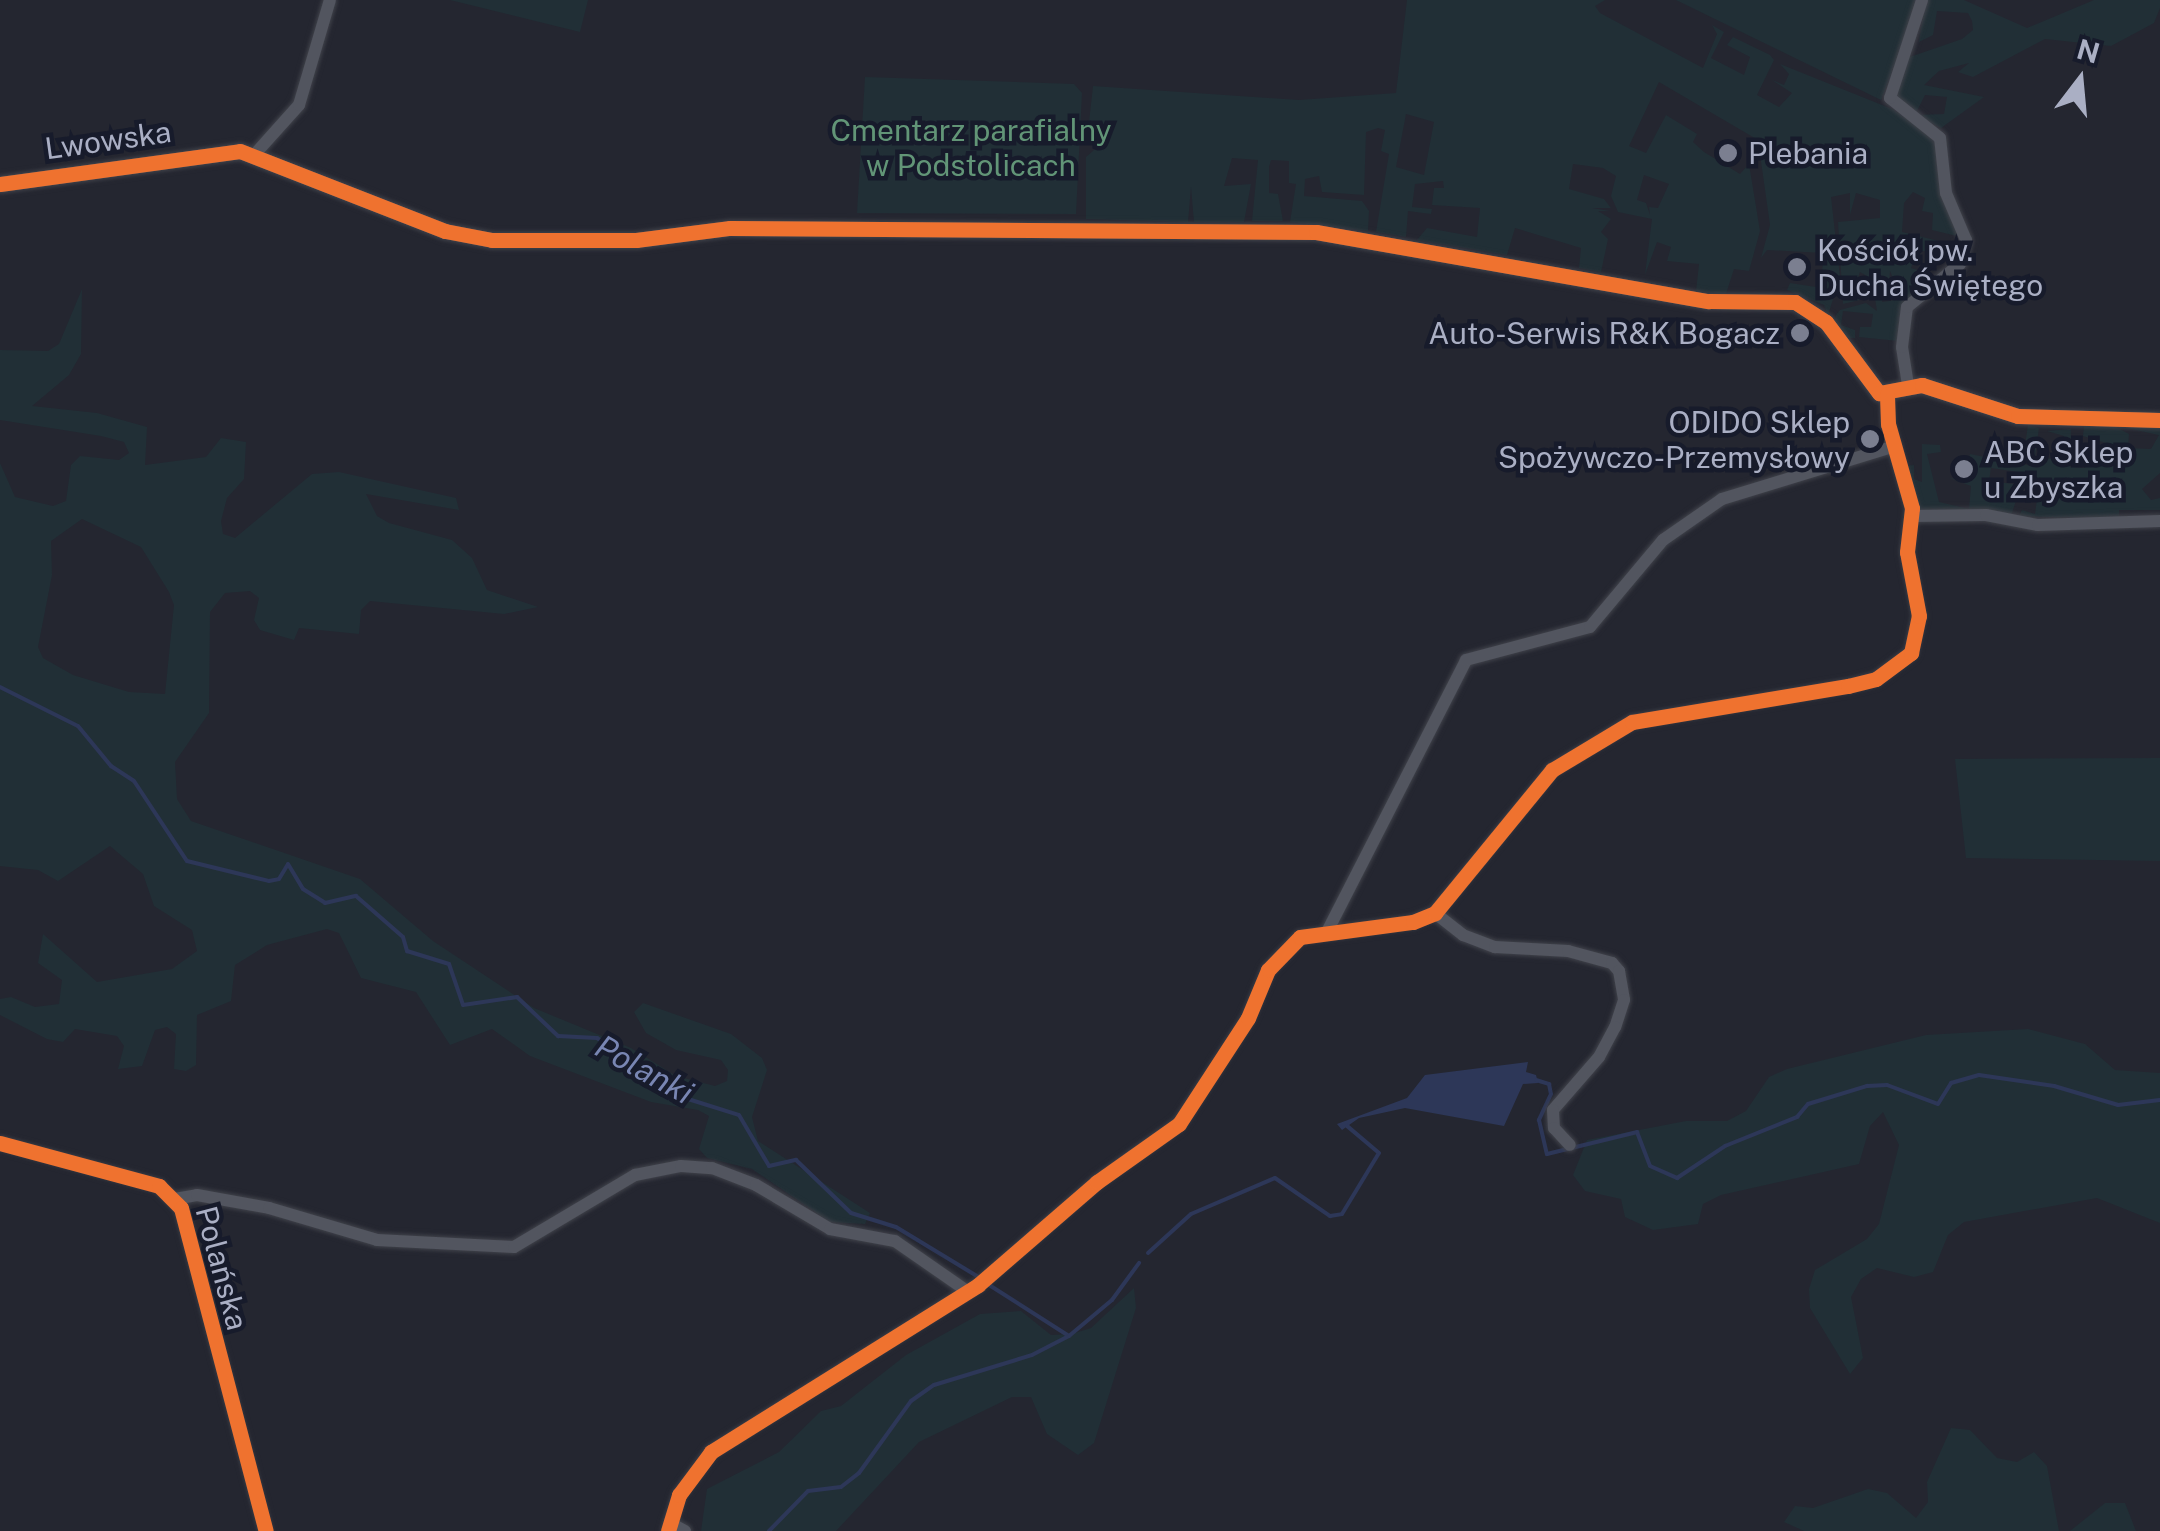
<!DOCTYPE html>
<html>
<head>
<meta charset="utf-8">
<style>
  body { margin:0 }
  #map { position:relative; width:2160px; height:1531px; overflow:hidden; background:#242630; font-family:"Public Sans",sans-serif }
  div>[style] { position:absolute }
  .green>* { inset:0; background:#212f36 }
  .water>* { inset:0; background:#2d3758 }
  .stream>* { height:4px; margin:-2px; padding:0 2px; transform-origin:2px; border-radius:2px; background:#2d3758 }
  .roads { filter:drop-shadow(0 0 2px #40424a) drop-shadow(0 0 2px #40424a) }
  .minor>* { height:12px; margin:-6px; padding:0 6px; transform-origin:6px; border-radius:6px; background:#52555f }
  .tertiary>* { height:15px; margin:-7.5px; padding:0 7.5px; transform-origin:7.5px; border-radius:7.5px; background:#52555f }
  .cycleway>* { height:15px; margin:-7.5px; padding:0 7.5px; transform-origin:7.5px; border-radius:7.5px; background:#ef722f }
  .dots>* { width:28px; height:28px; translate:-50% -50%; box-sizing:border-box; border:5px solid #171b2b; border-radius:50% }
  span { translate:-50% -50%; white-space:nowrap; text-align:center; line-height:1.15; -webkit-text-stroke:9px #171b2b; paint-order:stroke }
  .park-label { font-size:30px; color:#629577 }
  .street-label { font-size:30px; color:#aaafc4 }
  .poi-label { font-size:30px; color:#aaafc4 }
  .left { translate:0 -50%; text-align:left }
  .right { translate:-100% -50%; text-align:right }
  .water-label { font-size:32px; color:#7986b3; font-style:italic }
  .north { position:absolute; left:2030px; top:30px; width:100px; height:100px; -webkit-text-stroke:8px #171b2b; paint-order:stroke; rotate:16deg; font-size:28px; font-weight:700; line-height:40px; text-align:center; color:#aaafc4 }
  .north::after { content:''; display:block; margin:auto; width:35px; height:45px; background:#aaafc4; clip-path:polygon(50% 0,100% 100%,50% 72%,0 100%) }
</style>
</head>
<body>
<div id="map">
  <div class="green">
    <div style="clip-path:polygon(450px 0,588px 0,580px 32px)"></div>
    <div style="clip-path:polygon(evenodd,1407px 0,1605px 0,1595px 6px,1600px 13px,1703px 68px,1717px 34px,1712px 25px,1724px 32px,1711px 58px,1744px 75px,1750px 57px,1727px 45px,1733px 37px,1770px 55px,1774px 60px,1757px 95px,1779px 107px,1792px 93px,1772px 80px,1784px 85px,1789px 74px,1780px 64px,1892px 109px,1937px 138px,1961px 237px,1932px 230px,1933px 213px,1922px 211px,1925px 198px,1913px 192px,1904px 203px,1902px 232px,1951px 244px,1949px 252px,1958px 256px,1952px 268px,1944px 251px,1917px 251px,1911px 268px,1924px 272px,1925px 287px,1913px 295px,1898px 341px,1859px 337px,1860px 327px,1871px 327px,1873px 314px,1843px 311px,1841px 325px,1855px 330px,1855px 338px,1848px 338px,1835px 323px,1836px 315px,1840px 310px,1866px 303px,1877px 311px,1873px 286px,1885px 289px,1882px 302px,1902px 299px,1890px 271px,1889px 289px,1860px 272px,1852px 293px,1868px 298px,1843px 304px,1838px 222px,1880px 218px,1880px 200px,1856px 193px,1850px 215px,1850px 193px,1831px 197px,1840px 277px,1828px 315px,1824px 305px,1787px 290px,1790px 283px,1816px 287px,1822px 281px,1823px 253px,1767px 250px,1761px 258px,1770px 225px,1758px 140px,1659px 82px,1629px 146px,1646px 153px,1666px 115px,1697px 134px,1693px 142px,1704px 152px,1740px 174px,1749px 164px,1760px 231px,1749px 271px,1734px 269px,1726px 294px,1696px 291px,1699px 264px,1667px 261px,1671px 247px,1657px 242px,1645px 275px,1652px 219px,1618px 212px,1611px 196px,1616px 176px,1603px 168px,1573px 164px,1569px 189px,1604px 199px,1611px 208px,1592px 208px,1610px 211px,1598px 211px,1611px 219px,1601px 232px,1608px 239px,1601px 272px,1579px 268px,1581px 248px,1515px 228px,1507px 255px,1417px 240px,1427px 228px,1477px 237px,1480px 208px,1432px 205px,1434px 188px,1444px 188px,1443px 181px,1415px 184px,1412px 207px,1432px 209px,1431px 214px,1408px 211px,1406px 237px,1376px 232px,1389px 154px,1381px 151px,1385px 130px,1378px 128px,1366px 132px,1364px 195px,1322px 192px,1319px 176px,1305px 179px,1304px 196px,1362px 201px,1369px 211px,1368px 231px,1290px 222px,1296px 184px,1289px 183px,1289px 161px,1271px 160px,1269px 167px,1269px 193px,1278px 194px,1283px 221px,1252px 221px,1258px 160px,1232px 158px,1224px 186px,1251px 184px,1244px 222px,1194px 222px,1191px 187px,1188px 222px,1086px 219px,1086px 157px,1101px 144px,1087px 140px,1093px 86px,1299px 100px,1396px 93px,1407px 0,1406px 114px,1434px 122px,1424px 175px,1396px 167px,1406px 114px,1407px 0,1644px 175px,1669px 184px,1658px 208px,1649px 207px,1650px 215px,1646px 203px,1637px 200px,1644px 175px)"></div>
    <div style="clip-path:polygon(1676px 0,1920px 0,1881px 100px)"></div>
    <div style="clip-path:polygon(1925px 0,1964px 0,2027px 28px,2094px 0,2160px 0,2160px 8px,2154px 23px,2111px 46px,2045px 39px,1973px 77px,1958px 72px,1969px 63px,1939px 71px,1924px 85px,1984px 97px,1941px 128px,1917px 115px,1944px 114px,1947px 97px,1925px 95px,1916px 113px,1898px 105px,1894px 89px,1907px 58px,1962px 39px,1973px 30px,1972px 21px,1968px 13px,1937px 11px,1933px 35px,1919px 42px)"></div>
    <div style="clip-path:polygon(865px 77px,1074px 84px,1082px 93px,1076px 214px,857px 213px)"></div>
    <div style="clip-path:polygon(evenodd,82px 289px,81px 354px,69px 375px,32px 406px,97px 413px,147px 427px,145px 465px,206px 457px,221px 438px,246px 442px,244px 479px,227px 498px,221px 521px,223px 534px,235px 538px,312px 474px,339px 472px,456px 498px,459px 510px,366px 494px,377px 516px,389px 523px,452px 540px,472px 558px,487px 590px,538px 607px,504px 614px,370px 601px,361px 610px,359px 634px,299px 628px,294px 640px,260px 630px,254px 620px,259px 598px,250px 591px,225px 593px,210px 612px,209px 713px,175px 762px,177px 799px,191px 821px,360px 879px,433px 941px,534px 1008px,631px 1048px,676px 1076px,715px 1086px,727px 1081px,728px 1070px,721px 1060px,676px 1050px,646px 1033px,634px 1012px,643px 1003px,731px 1034px,762px 1058px,767px 1070px,752px 1117px,758px 1141px,870px 1213px,865px 1224px,830px 1222px,752px 1169px,707px 1158px,699px 1149px,709px 1116px,698px 1110px,651px 1102px,530px 1056px,492px 1029px,450px 1045px,416px 992px,361px 978px,339px 933px,327px 929px,267px 945px,235px 965px,231px 1001px,197px 1015px,196px 1065px,186px 1071px,174px 1069px,176px 1034px,167px 1027px,155px 1030px,142px 1066px,118px 1069px,124px 1046px,117px 1036px,75px 1029px,63px 1042px,47px 1039px,0 1015px,0 999px,11px 997px,35px 1007px,59px 1004px,62px 980px,38px 963px,43px 934px,97px 982px,172px 969px,197px 951px,192px 930px,154px 906px,143px 874px,110px 846px,58px 881px,38px 870px,0 866px,0 463px,15px 497px,53px 506px,66px 501px,71px 465px,80px 456px,119px 460px,129px 453px,124px 442px,101px 436px,0 420px,0 350px,48px 351px,59px 344px,82px 289px,82px 519px,141px 547px,169px 592px,174px 605px,165px 694px,129px 692px,73px 675px,43px 658px,38px 647px,52px 575px,51px 541px,82px 519px)"></div>
    <div style="clip-path:polygon(2028px 425px,2039px 428px,2035px 457px,2062px 460px,2064px 436px,2047px 431px,2071px 429px,2070px 467px,2085px 468px,2089px 457px,2106px 458px,2106px 443px,2083px 436px,2084px 426px,2116px 427px,2129px 434px,2128px 448px,2151px 449px,2159px 435px,2126px 428px,2160px 426px,2160px 473px,2142px 489px,2151px 500px,2160px 498px,2160px 510px,2119px 510px,2119px 519px,2019px 516px,2022px 510px,2035px 514px,2038px 492px,2024px 495px,2030px 483px,2025px 473px,1991px 468px,1989px 481px,2021px 485px,2012px 513px,1922px 512px,1916px 504px,1904px 466px,1914px 465px,1914px 479px,1922px 482px,1922px 444px,1940px 445px,1941px 452px,1927px 454px,1939px 502px,1969px 509px,1971px 486px,1949px 478px,1972px 481px,1976px 463px,1968px 460px,1970px 454px,2032px 466px,2024px 452px)"></div>
    <div style="clip-path:polygon(2160px 758px,2160px 861px,1966px 858px,1955px 759px)"></div>
    <div style="clip-path:polygon(2028px 1029px,2085px 1044px,2115px 1070px,2160px 1073px,2160px 1223px,2097px 1198px,1964px 1222px,1948px 1235px,1933px 1272px,1914px 1277px,1877px 1268px,1861px 1279px,1851px 1297px,1863px 1358px,1850px 1374px,1810px 1308px,1809px 1289px,1815px 1270px,1867px 1239px,1879px 1224px,1899px 1145px,1883px 1112px,1870px 1126px,1859px 1164px,1721px 1195px,1703px 1204px,1698px 1224px,1653px 1230px,1625px 1217px,1621px 1199px,1585px 1191px,1573px 1175px,1587px 1140px,1686px 1121px,1727px 1121px,1746px 1111px,1769px 1077px,1787px 1069px,1926px 1035px)"></div>
    <div style="clip-path:polygon(1134px 1288px,1136px 1308px,1094px 1443px,1078px 1455px,1047px 1434px,1031px 1397px,1012px 1397px,919px 1442px,836px 1531px,701px 1531px,707px 1489px,779px 1452px,821px 1411px,841px 1406px,906px 1355px,980px 1314px,1021px 1311px,1051px 1335px,1072px 1334px,1091px 1328px)"></div>
    <div style="clip-path:polygon(1951px 1428px,1970px 1430px,1997px 1458px,2017px 1462px,2034px 1452px,2047px 1466px,2059px 1531px,1804px 1531px,1784px 1522px,1795px 1506px,1813px 1508px,1868px 1489px,1887px 1493px,1916px 1518px,1928px 1502px,1927px 1482px)"></div>
    <div style="clip-path:polygon(2105px 1503px,2125px 1503px,2136px 1531px,2070px 1531px)"></div>
  </div>
  <div class="water">
    <div style="clip-path:polygon(1528px 1062px,1526px 1072px,1536px 1075px,1538px 1083px,1523px 1084px,1504px 1126px,1405px 1108px,1359px 1118px,1342px 1130px,1337px 1124px,1407px 1098px,1425px 1075px)"></div>
  </div>
  <div class="stream">
    <div style="left:0;top:687px;width:87px;rotate:26.6deg"></div>
    <div style="left:78px;top:726px;width:52px;rotate:50.5deg"></div>
    <div style="left:111px;top:766px;width:27px;rotate:33deg"></div>
    <div style="left:134px;top:781px;width:96px;rotate:56.5deg"></div>
    <div style="left:187px;top:861px;width:84px;rotate:13.7deg"></div>
    <div style="left:269px;top:881px;width:10px;rotate:-11deg"></div>
    <div style="left:279px;top:879px;width:17px;rotate:-59deg"></div>
    <div style="left:288px;top:864px;width:29px;rotate:59deg"></div>
    <div style="left:303px;top:889px;width:26px;rotate:32deg"></div>
    <div style="left:325px;top:903px;width:32px;rotate:-13deg"></div>
    <div style="left:356px;top:896px;width:62px;rotate:41.1deg"></div>
    <div style="left:403px;top:937px;width:15px;rotate:74deg"></div>
    <div style="left:407px;top:951px;width:44px;rotate:17.2deg"></div>
    <div style="left:449px;top:964px;width:43px;rotate:71.1deg"></div>
    <div style="left:463px;top:1005px;width:55px;rotate:-8.4deg"></div>
    <div style="left:517px;top:997px;width:57px;rotate:43.6deg"></div>
    <div style="left:558px;top:1036px;width:39px;rotate:3deg"></div>
    <div style="left:597px;top:1038px;width:110px;rotate:33.8deg"></div>
    <div style="left:688px;top:1099px;width:53px;rotate:17.4deg"></div>
    <div style="left:739px;top:1115px;width:59px;rotate:59.5deg"></div>
    <div style="left:769px;top:1166px;width:28px;rotate:-13deg"></div>
    <div style="left:796px;top:1160px;width:76px;rotate:43.9deg"></div>
    <div style="left:851px;top:1213px;width:47px;rotate:17.3deg"></div>
    <div style="left:896px;top:1227px;width:95px;rotate:31.2deg"></div>
    <div style="left:1536px;top:1080px;width:14px;rotate:17deg"></div>
    <div style="left:1549px;top:1084px;width:10px;rotate:79deg"></div>
    <div style="left:1551px;top:1094px;width:29px;rotate:115deg"></div>
    <div style="left:1539px;top:1120px;width:35px;rotate:77deg"></div>
    <div style="left:1547px;top:1154px;width:93px;rotate:-13.7deg"></div>
    <div style="left:1637px;top:1132px;width:36px;rotate:69deg"></div>
    <div style="left:1650px;top:1166px;width:30px;rotate:24deg"></div>
    <div style="left:1677px;top:1178px;width:58px;rotate:-33.7deg"></div>
    <div style="left:1725px;top:1146px;width:78px;rotate:-21.9deg"></div>
    <div style="left:1797px;top:1117px;width:17px;rotate:-50deg"></div>
    <div style="left:1808px;top:1104px;width:62px;rotate:-17deg"></div>
    <div style="left:1867px;top:1086px;width:20px;rotate:-3deg"></div>
    <div style="left:1887px;top:1085px;width:54px;rotate:20.4deg"></div>
    <div style="left:1938px;top:1104px;width:25px;rotate:-58deg"></div>
    <div style="left:1951px;top:1083px;width:29px;rotate:-16deg"></div>
    <div style="left:1979px;top:1075px;width:76px;rotate:8.3deg"></div>
    <div style="left:2054px;top:1086px;width:67px;rotate:16.5deg"></div>
    <div style="left:2118px;top:1105px;width:42px;rotate:-6.8deg"></div>
    <div style="left:1148px;top:1253px;width:58px;rotate:-42.2deg"></div>
    <div style="left:1191px;top:1214px;width:91px;rotate:-23.2deg"></div>
    <div style="left:1275px;top:1178px;width:67px;rotate:34.6deg"></div>
    <div style="left:1330px;top:1216px;width:12px;rotate:-9deg"></div>
    <div style="left:1342px;top:1214px;width:71px;rotate:-58.8deg"></div>
    <div style="left:1379px;top:1153px;width:42px;rotate:-139.8deg"></div>
    <div style="left:986px;top:1283px;width:98px;rotate:32.6deg"></div>
    <div style="left:769px;top:1531px;width:56px;rotate:-45.7deg"></div>
    <div style="left:808px;top:1491px;width:33px;rotate:-7deg"></div>
    <div style="left:841px;top:1487px;width:23px;rotate:-38deg"></div>
    <div style="left:859px;top:1473px;width:89px;rotate:-54.2deg"></div>
    <div style="left:911px;top:1401px;width:28px;rotate:-35deg"></div>
    <div style="left:934px;top:1385px;width:102px;rotate:-17deg"></div>
    <div style="left:1032px;top:1355px;width:42px;rotate:-27.2deg"></div>
    <div style="left:1069px;top:1336px;width:56px;rotate:-39.9deg"></div>
    <div style="left:1112px;top:1300px;width:46px;rotate:-53.9deg"></div>
  </div>
  <div class="roads">
    <div class="minor">
      <div style="left:255px;top:154px;width:66px;rotate:-48.1deg"></div>
      <div style="left:299px;top:105px;width:109px;rotate:-73.6deg"></div>
      <div style="left:1908px;top:385px;width:38px;rotate:-99deg"></div>
      <div style="left:1902px;top:347px;width:40px;rotate:-82.9deg"></div>
      <div style="left:1907px;top:307px;width:68px;rotate:-39.1deg"></div>
      <div style="left:1960px;top:264px;width:25px;rotate:-76deg"></div>
      <div style="left:1966px;top:240px;width:51px;rotate:-113.1deg"></div>
      <div style="left:1946px;top:193px;width:55px;rotate:-96.2deg"></div>
      <div style="left:1940px;top:138px;width:64px;rotate:-141.3deg"></div>
      <div style="left:1890px;top:98px;width:103px;rotate:-71.9deg"></div>
      <div style="left:1912px;top:516px;width:74px;rotate:-0.8deg"></div>
      <div style="left:1986px;top:515px;width:53px;rotate:10.9deg"></div>
      <div style="left:2038px;top:525px;width:122px;rotate:-1.9deg"></div>
      <div style="left:1435px;top:913px;width:36px;rotate:38deg"></div>
      <div style="left:1463px;top:935px;width:34px;rotate:21deg"></div>
      <div style="left:1495px;top:947px;width:73px;rotate:3.1deg"></div>
      <div style="left:1568px;top:951px;width:46px;rotate:15.3deg"></div>
      <div style="left:1612px;top:963px;width:11px;rotate:49deg"></div>
      <div style="left:1619px;top:971px;width:29px;rotate:80deg"></div>
      <div style="left:1624px;top:1000px;width:28px;rotate:108deg"></div>
      <div style="left:1615px;top:1027px;width:34px;rotate:118deg"></div>
      <div style="left:1599px;top:1057px;width:70px;rotate:131deg"></div>
      <div style="left:1553px;top:1110px;width:18px;rotate:87deg"></div>
      <div style="left:1554px;top:1128px;width:23px;rotate:47deg"></div>
      <div style="left:1328px;top:930px;width:303px;rotate:-62.9deg"></div>
      <div style="left:1466px;top:660px;width:128px;rotate:-14.9deg"></div>
      <div style="left:1590px;top:627px;width:114px;rotate:-50deg"></div>
      <div style="left:1663px;top:540px;width:72px;rotate:-34.8deg"></div>
      <div style="left:1722px;top:499px;width:181px;rotate:-17deg"></div>
      <div style="left:0;top:1143px;width:165px;rotate:15.1deg"></div>
      <div style="left:159px;top:1186px;width:31px;rotate:45deg"></div>
      <div style="left:181px;top:1208px;width:334px;rotate:75.3deg"></div>
      <div style="left:175px;top:1199px;width:22px;rotate:-10deg"></div>
      <div style="left:197px;top:1195px;width:73px;rotate:10.2deg"></div>
      <div style="left:269px;top:1208px;width:113px;rotate:16.5deg"></div>
      <div style="left:377px;top:1240px;width:137px;rotate:2.9deg"></div>
      <div style="left:514px;top:1247px;width:141px;rotate:-30.8deg"></div>
      <div style="left:635px;top:1175px;width:47px;rotate:-11.1deg"></div>
      <div style="left:681px;top:1166px;width:31px;rotate:4deg"></div>
      <div style="left:712px;top:1168px;width:47px;rotate:21.1deg"></div>
      <div style="left:756px;top:1185px;width:86px;rotate:30.7deg"></div>
      <div style="left:830px;top:1229px;width:66px;rotate:10.5deg"></div>
      <div style="left:895px;top:1241px;width:88px;rotate:34.8deg"></div>
      <div style="left:670px;top:1523px;width:17px;rotate:28deg"></div>
      <div style="left:668px;top:1531px;width:38px;rotate:-73deg"></div>
      <div style="left:679px;top:1495px;width:54px;rotate:-53.3deg"></div>
      <div style="left:711px;top:1452px;width:315px;rotate:-32deg"></div>
      <div style="left:978px;top:1285px;width:157px;rotate:-40.9deg"></div>
      <div style="left:1097px;top:1182px;width:100px;rotate:-35.3deg"></div>
      <div style="left:1179px;top:1124px;width:126px;rotate:-56.9deg"></div>
      <div style="left:1248px;top:1018px;width:52px;rotate:-67.4deg"></div>
      <div style="left:1268px;top:970px;width:46px;rotate:-45.9deg"></div>
      <div style="left:1300px;top:937px;width:114px;rotate:-7.6deg"></div>
      <div style="left:1413px;top:922px;width:24px;rotate:-22deg"></div>
      <div style="left:1435px;top:913px;width:185px;rotate:-50.7deg"></div>
      <div style="left:1552px;top:770px;width:93px;rotate:-31deg"></div>
      <div style="left:1632px;top:722px;width:219px;rotate:-9.5deg"></div>
      <div style="left:1848px;top:686px;width:29px;rotate:-14deg"></div>
      <div style="left:1876px;top:679px;width:44px;rotate:-36.6deg"></div>
      <div style="left:1911px;top:653px;width:38px;rotate:-78deg"></div>
      <div style="left:1919px;top:616px;width:65px;rotate:-100.6deg"></div>
      <div style="left:1907px;top:552px;width:44px;rotate:-83.5deg"></div>
      <div style="left:1912px;top:508px;width:87px;rotate:-105.9deg"></div>
      <div style="left:1888px;top:424px;width:30px;rotate:-92deg"></div>
    </div>
    <div class="tertiary">
      <div style="left:0;top:184px;width:242px;rotate:-7.8deg"></div>
      <div style="left:240px;top:151px;width:220px;rotate:21.3deg"></div>
      <div style="left:445px;top:231px;width:48px;rotate:10.8deg"></div>
      <div style="left:492px;top:240px;width:144px"></div>
      <div style="left:636px;top:240px;width:95px;rotate:-7.3deg"></div>
      <div style="left:730px;top:228px;width:586px;rotate:0.39deg"></div>
      <div style="left:1316px;top:232px;width:399px;rotate:10deg"></div>
      <div style="left:1709px;top:301px;width:86px;rotate:0.7deg"></div>
      <div style="left:1795px;top:302px;width:37px;rotate:33deg"></div>
      <div style="left:1826px;top:322px;width:89px;rotate:53.3deg"></div>
      <div style="left:1879px;top:393px;width:44px;rotate:-10.5deg"></div>
      <div style="left:1922px;top:385px;width:101px;rotate:17.9deg"></div>
      <div style="left:2018px;top:416px;width:142px;rotate:1.6deg"></div>
    </div>
  </div>
  <div class="cycleway">
    <div style="left:0;top:184px;width:242px;rotate:-7.8deg"></div>
    <div style="left:240px;top:151px;width:220px;rotate:21.3deg"></div>
    <div style="left:445px;top:231px;width:48px;rotate:10.8deg"></div>
    <div style="left:492px;top:240px;width:144px"></div>
    <div style="left:636px;top:240px;width:95px;rotate:-7.3deg"></div>
    <div style="left:730px;top:228px;width:586px;rotate:0.39deg"></div>
    <div style="left:1316px;top:232px;width:399px;rotate:10deg"></div>
    <div style="left:1709px;top:301px;width:86px;rotate:0.7deg"></div>
    <div style="left:1795px;top:302px;width:37px;rotate:33deg"></div>
    <div style="left:1826px;top:322px;width:89px;rotate:53.3deg"></div>
    <div style="left:1879px;top:393px;width:44px;rotate:-10.5deg"></div>
    <div style="left:1922px;top:385px;width:101px;rotate:17.9deg"></div>
    <div style="left:2018px;top:416px;width:142px;rotate:1.6deg"></div>
    <div style="left:0;top:1143px;width:165px;rotate:15.1deg"></div>
    <div style="left:159px;top:1186px;width:31px;rotate:45deg"></div>
    <div style="left:181px;top:1208px;width:334px;rotate:75.3deg"></div>
    <div style="left:668px;top:1531px;width:38px;rotate:-73deg"></div>
    <div style="left:679px;top:1495px;width:54px;rotate:-53.3deg"></div>
    <div style="left:711px;top:1452px;width:315px;rotate:-32deg"></div>
    <div style="left:978px;top:1285px;width:157px;rotate:-40.9deg"></div>
    <div style="left:1097px;top:1182px;width:100px;rotate:-35.3deg"></div>
    <div style="left:1179px;top:1124px;width:126px;rotate:-56.9deg"></div>
    <div style="left:1248px;top:1018px;width:52px;rotate:-67.4deg"></div>
    <div style="left:1268px;top:970px;width:46px;rotate:-45.9deg"></div>
    <div style="left:1300px;top:937px;width:114px;rotate:-7.6deg"></div>
    <div style="left:1413px;top:922px;width:24px;rotate:-22deg"></div>
    <div style="left:1435px;top:913px;width:185px;rotate:-50.7deg"></div>
    <div style="left:1552px;top:770px;width:93px;rotate:-31deg"></div>
    <div style="left:1632px;top:722px;width:219px;rotate:-9.5deg"></div>
    <div style="left:1848px;top:686px;width:29px;rotate:-14deg"></div>
    <div style="left:1876px;top:679px;width:44px;rotate:-36.6deg"></div>
    <div style="left:1911px;top:653px;width:38px;rotate:-78deg"></div>
    <div style="left:1919px;top:616px;width:65px;rotate:-100.6deg"></div>
    <div style="left:1907px;top:552px;width:44px;rotate:-83.5deg"></div>
    <div style="left:1912px;top:508px;width:87px;rotate:-105.9deg"></div>
    <div style="left:1888px;top:424px;width:30px;rotate:-92deg"></div>
  </div>
  <div class="dots">
    <div style="left:1728px;top:153px;background:#7b7f90"></div>
    <div style="left:1797px;top:267px;background:#7b7f90"></div>
    <div style="left:1800px;top:333px;background:#7b7f90"></div>
    <div style="left:1870px;top:439px;background:#7b7f90"></div>
    <div style="left:1964px;top:469px;background:#7b7f90"></div>
  </div>
  <div class="park-label">
    <span style="left:971px;top:147px">Cmentarz parafialny<br>w Podstolicach</span>
  </div>
  <div class="street-label">
    <span style="left:108px;top:140px;rotate:-8deg">Lwowska</span>
    <span style="left:222px;top:1268px;rotate:75deg">Polańska</span>
  </div>
  <div class="poi-label">
    <span class="left" style="left:1748px;top:153px">Plebania</span>
    <span class="left" style="left:1817px;top:267px">Kościół pw.<br>Ducha Świętego</span>
    <span class="right" style="left:1780px;top:333px">Auto-Serwis R&amp;K Bogacz</span>
    <span class="right" style="left:1850px;top:439px">ODIDO Sklep<br>Spożywczo-Przemysłowy</span>
    <span class="left" style="left:1984px;top:469px">ABC Sklep<br>u Zbyszka</span>
  </div>
  <div class="water-label">
    <span style="left:644px;top:1070px;rotate:29deg">Polanki</span>
  </div>
  <div class="north">N</div>
</div>
</body>
</html>
